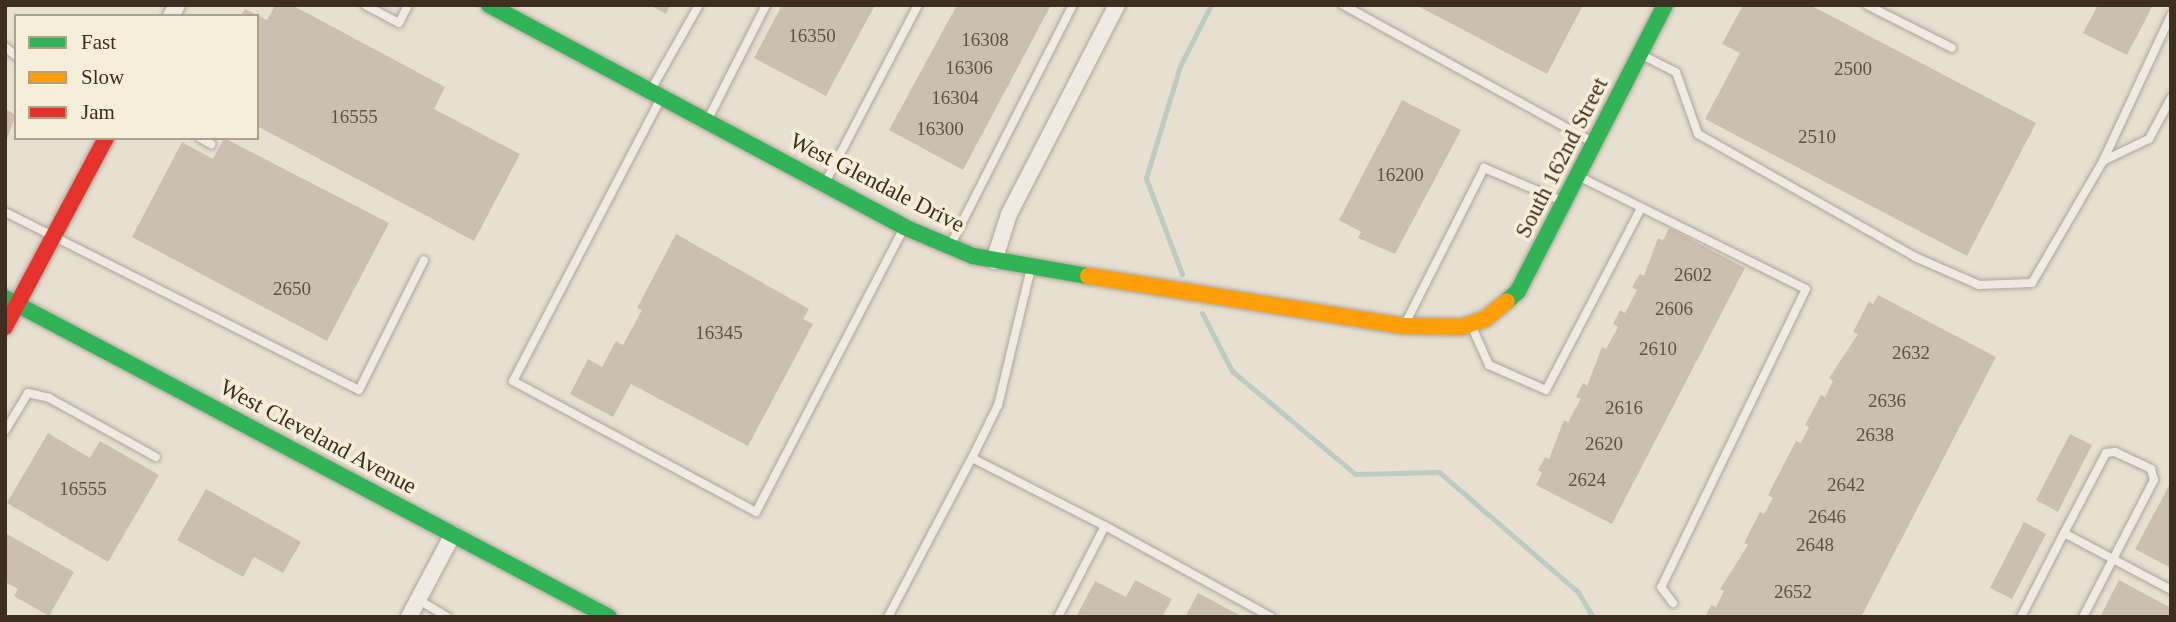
<!DOCTYPE html>
<html>
<head>
<meta charset="utf-8">
<style>
  body { margin:0 }
  #map { position:relative; width:2176px; height:622px; overflow:hidden; background:#e7e0d1; font-family:Georgia,serif }
  div>[style] { position:absolute }
  .stream>* { height:5px; margin:-2.5px; padding:0 2.5px; transform-origin:2.5px; border-radius:2.5px; background:#bcccc2 }
  .building>* { inset:0; background:#cbbfb2 }
  .roads { filter:drop-shadow(0 0 2px #ada599) drop-shadow(0 0 2px #ada599) }
  .lane>* { height:8px; margin:-4px; padding:0 4px; transform-origin:4px; border-radius:4px; background:#efebe3 }
  .street>* { height:16px; margin:-8px; padding:0 8px; transform-origin:8px; border-radius:8px; background:#efebe3 }
  .fast>* { height:16px; margin:-8px; padding:0 8px; transform-origin:8px; border-radius:8px; background:#30b455 }
  .slow>* { height:16px; margin:-8px; padding:0 8px; transform-origin:8px; border-radius:8px; background:#ff9f0a }
  .jam>* { height:16px; margin:-8px; padding:0 8px; transform-origin:8px; border-radius:8px; background:#e5322d }
  span { translate:-50% -50%; white-space:nowrap; text-align:center; line-height:1.15; -webkit-text-stroke:7px #f7eed8; paint-order:stroke }
  .number-label { font-size:19px; color:#605244 }
  .number-label span { -webkit-text-stroke-width:0 }
  .street-label { font-size:23px; color:#3d2e20 }
  .frame { position:absolute; inset:0; border:7px solid #3d2e20; pointer-events:none }
  .legend { position:absolute; left:14px; top:14px; width:245px; height:126px; box-sizing:border-box; background:#f7eed8; border:2px solid #ada18e; margin:0; padding:9px 12px; list-style:none; font-size:21px; color:#3d2e20 }
  .legend li { display:flex; align-items:center; gap:14px; height:35px }
  .legend b { width:35px; border:2px solid #ada18e }
</style>
</head>
<body>
<div id="map">
  <div class="stream">
    <div style="left:1182px;top:274px;width:103px;rotate:-110.6deg"></div>
    <div style="left:1146px;top:178px;width:117px;rotate:-73.1deg"></div>
    <div style="left:1180px;top:66px;width:68px;rotate:-63.1deg"></div>
    <div style="left:1202px;top:313px;width:65px;rotate:62.7deg"></div>
    <div style="left:1232px;top:371px;width:160px;rotate:39.9deg"></div>
    <div style="left:1355px;top:474px;width:84px;rotate:-1.4deg"></div>
    <div style="left:1439px;top:472px;width:184px;rotate:40.8deg"></div>
    <div style="left:1578px;top:592px;width:29px;rotate:59deg"></div>
  </div>
  <div class="building">
    <div style="clip-path:polygon(275px 5px,292px 5px,445px 87px,434px 109px,520px 154px,474px 241px,257px 126px,257px 16px,241px 16px,245px 9px,267px 20px)"></div>
    <div style="clip-path:polygon(650px 5px,670px 5px,666px 14px)"></div>
    <div style="clip-path:polygon(782px 5px,875px 5px,826px 96px,754px 58px)"></div>
    <div style="clip-path:polygon(957px 5px,1051px 5px,963px 170px,889px 130px)"></div>
    <div style="clip-path:polygon(1416px 5px,1583px 5px,1547px 74px)"></div>
    <div style="clip-path:polygon(1743px 5px,1810px 5px,2036px 123px,1967px 256px,1705px 119px,1740px 53px,1722px 44px)"></div>
    <div style="clip-path:polygon(2098px 5px,2153px 5px,2127px 55px,2083px 33px)"></div>
    <div style="clip-path:polygon(1402px 100px,1461px 130px,1395px 254px,1358px 238px,1361px 232px,1339px 220px)"></div>
    <div style="clip-path:polygon(5px 109px,16px 115px,5px 144px)"></div>
    <div style="clip-path:polygon(224px 138px,389px 223px,327px 341px,132px 237px,182px 142px,213px 159px)"></div>
    <div style="clip-path:polygon(1669px 228px,1745px 268px,1612px 524px,1536px 485px,1542px 473px,1538px 470px,1545px 457px,1549px 459px,1564px 420px,1568px 422px,1581px 399px,1576px 397px,1583px 383px,1587px 386px,1602px 347px,1606px 349px,1618px 327px,1613px 324px,1620px 310px,1625px 313px,1637px 290px,1632px 287px,1640px 274px,1644px 276px,1658px 238px,1663px 240px)"></div>
    <div style="clip-path:polygon(676px 234px,809px 309px,803px 319px,813px 324px,748px 446px,631px 384px,613px 417px,570px 394px,588px 359px,602px 367px,616px 341px,623px 345px,642px 310px,637px 308px)"></div>
    <div style="clip-path:polygon(1878px 295px,1996px 357px,1861px 617px,1705px 617px,1711px 605px,1716px 607px,1724px 591px,1720px 589px,1748px 545px,1744px 543px,1760px 512px,1764px 514px,1773px 498px,1768px 495px,1796px 441px,1801px 443px,1809px 427px,1805px 425px,1821px 395px,1825px 397px,1833px 381px,1829px 378px,1858px 334px,1853px 332px,1869px 301px,1873px 304px)"></div>
    <div style="clip-path:polygon(48px 433px,90px 458px,100px 441px,159px 475px,108px 562px,7px 503px)"></div>
    <div style="clip-path:polygon(2070px 434px,2092px 445px,2058px 512px,2036px 500px)"></div>
    <div style="clip-path:polygon(2171px 482px,2171px 568px,2135px 549px)"></div>
    <div style="clip-path:polygon(206px 489px,301px 542px,283px 573px,254px 557px,243px 577px,177px 540px)"></div>
    <div style="clip-path:polygon(2024px 522px,2046px 534px,2012px 599px,1990px 588px)"></div>
    <div style="clip-path:polygon(5px 533px,74px 572px,49px 616px,14px 596px,18px 589px,5px 582px)"></div>
    <div style="clip-path:polygon(1135px 580px,1172px 599px,1162px 617px,1076px 617px,1095px 581px,1126px 597px)"></div>
    <div style="clip-path:polygon(2119px 580px,2171px 608px,2171px 617px,2100px 617px)"></div>
    <div style="clip-path:polygon(1198px 593px,1243px 617px,1185px 617px)"></div>
  </div>
  <div class="roads">
    <div class="lane">
      <div style="left:365px;top:5px;width:38px;rotate:28deg"></div>
      <div style="left:399px;top:23px;width:20px;rotate:-63deg"></div>
      <div style="left:1343px;top:5px;width:284px;rotate:28.8deg"></div>
      <div style="left:1867px;top:5px;width:95px;rotate:26.8deg"></div>
      <div style="left:5px;top:47px;width:14px;rotate:39deg"></div>
      <div style="left:1642px;top:55px;width:38px;rotate:27deg"></div>
      <div style="left:1676px;top:72px;width:66px;rotate:70.5deg"></div>
      <div style="left:1698px;top:134px;width:249px;rotate:29.5deg"></div>
      <div style="left:1915px;top:257px;width:70px;rotate:23.6deg"></div>
      <div style="left:1979px;top:285px;width:53px;rotate:-2.2deg"></div>
      <div style="left:2032px;top:283px;width:141px;rotate:-59.8deg"></div>
      <div style="left:2103px;top:161px;width:51px;rotate:-25.6deg"></div>
      <div style="left:2149px;top:139px;width:47px;rotate:-61.8deg"></div>
      <div style="left:652px;top:88px;width:95px;rotate:-60.5deg"></div>
      <div style="left:660px;top:100px;width:317px;rotate:117.6deg"></div>
      <div style="left:513px;top:381px;width:276px;rotate:28.3deg"></div>
      <div style="left:756px;top:512px;width:318px;rotate:-62.5deg"></div>
      <div style="left:707px;top:121px;width:130px;rotate:-63deg"></div>
      <div style="left:200px;top:138px;width:13px;rotate:29deg"></div>
      <div style="left:2103px;top:161px;width:161px;rotate:-65deg"></div>
      <div style="left:1578px;top:176px;width:254px;rotate:26.4deg"></div>
      <div style="left:1806px;top:289px;width:331px;rotate:115.9deg"></div>
      <div style="left:1661px;top:587px;width:20px;rotate:53deg"></div>
      <div style="left:826px;top:181px;width:199px;rotate:-62.4deg"></div>
      <div style="left:5px;top:212px;width:396px;rotate:26.7deg"></div>
      <div style="left:359px;top:390px;width:145px;rotate:-63.4deg"></div>
      <div style="left:950px;top:246px;width:271px;rotate:-63deg"></div>
      <div style="left:1031px;top:268px;width:141px;rotate:103.5deg"></div>
      <div style="left:998px;top:405px;width:59px;rotate:116.1deg"></div>
      <div style="left:972px;top:458px;width:149px;rotate:27.1deg"></div>
      <div style="left:1406px;top:322px;width:173px;rotate:-63.1deg"></div>
      <div style="left:1484px;top:168px;width:85px;rotate:22.9deg"></div>
      <div style="left:1471px;top:325px;width:44px;rotate:65.8deg"></div>
      <div style="left:1489px;top:365px;width:62px;rotate:23.7deg"></div>
      <div style="left:1546px;top:390px;width:205px;rotate:-62.4deg"></div>
      <div style="left:5px;top:431px;width:44px;rotate:-58.8deg"></div>
      <div style="left:28px;top:393px;width:22px;rotate:13deg"></div>
      <div style="left:49px;top:398px;width:122px;rotate:28.9deg"></div>
      <div style="left:2064px;top:533px;width:90px;rotate:-62.3deg"></div>
      <div style="left:2106px;top:453px;width:9px;rotate:-6deg"></div>
      <div style="left:2115px;top:452px;width:40px;rotate:25deg"></div>
      <div style="left:2151px;top:469px;width:11px;rotate:75deg"></div>
      <div style="left:2154px;top:480px;width:154px;rotate:117.4deg"></div>
      <div style="left:419px;top:600px;width:33px;rotate:31deg"></div>
      <div style="left:888px;top:617px;width:180px;rotate:-62.2deg"></div>
      <div style="left:1058px;top:617px;width:102px;rotate:-62.7deg"></div>
      <div style="left:1105px;top:526px;width:189px;rotate:28.7deg"></div>
      <div style="left:2021px;top:617px;width:94px;rotate:-62.9deg"></div>
      <div style="left:2064px;top:533px;width:121px;rotate:28deg"></div>
    </div>
    <div class="street">
      <div style="left:171px;top:16px;width:13px;rotate:-61deg"></div>
      <div style="left:994px;top:261px;width:49px;rotate:-72.3deg"></div>
      <div style="left:1009px;top:214px;width:235px;rotate:-62.7deg"></div>
      <div style="left:409px;top:617px;width:94px;rotate:-62.1deg"></div>
    </div>
    <div class="fast">
      <div style="left:489px;top:5px;width:471px;rotate:28.1deg"></div>
      <div style="left:904px;top:227px;width:75px;rotate:22.8deg"></div>
      <div style="left:973px;top:256px;width:117px;rotate:9.9deg"></div>
      <div style="left:5px;top:298px;width:683px;rotate:27.84deg"></div>
      <div style="left:1507px;top:301px;width:15px;rotate:-42deg"></div>
      <div style="left:1518px;top:291px;width:322px;rotate:-62.8deg"></div>
    </div>
    <div class="slow">
      <div style="left:1088px;top:276px;width:320px;rotate:9deg"></div>
      <div style="left:1404px;top:326px;width:58px;rotate:1deg"></div>
      <div style="left:1462px;top:327px;width:24px;rotate:-19deg"></div>
      <div style="left:1485px;top:319px;width:28px;rotate:-39deg"></div>
    </div>
    <div class="jam">
      <div style="left:5px;top:327px;width:214px;rotate:-61.9deg"></div>
    </div>
  </div>
  <div class="number-label">
    <span style="left:812px;top:36px">16350</span>
    <span style="left:985px;top:40px">16308</span>
    <span style="left:969px;top:68px">16306</span>
    <span style="left:1853px;top:69px">2500</span>
    <span style="left:955px;top:98px">16304</span>
    <span style="left:354px;top:117px">16555</span>
    <span style="left:940px;top:129px">16300</span>
    <span style="left:1817px;top:137px">2510</span>
    <span style="left:1400px;top:175px">16200</span>
    <span style="left:1693px;top:275px">2602</span>
    <span style="left:292px;top:289px">2650</span>
    <span style="left:1674px;top:309px">2606</span>
    <span style="left:719px;top:333px">16345</span>
    <span style="left:1658px;top:349px">2610</span>
    <span style="left:1911px;top:353px">2632</span>
    <span style="left:1887px;top:401px">2636</span>
    <span style="left:1624px;top:408px">2616</span>
    <span style="left:1875px;top:435px">2638</span>
    <span style="left:1604px;top:444px">2620</span>
    <span style="left:1587px;top:480px">2624</span>
    <span style="left:1846px;top:485px">2642</span>
    <span style="left:83px;top:489px">16555</span>
    <span style="left:1827px;top:517px">2646</span>
    <span style="left:1815px;top:545px">2648</span>
    <span style="left:1793px;top:592px">2652</span>
  </div>
  <div class="street-label">
    <span style="left:1562px;top:158px;rotate:-63deg">South 162nd Street</span>
    <span style="left:877px;top:183px;rotate:27deg">West Glendale Drive</span>
    <span style="left:318px;top:437px;rotate:28deg">West Cleveland Avenue</span>
  </div>
  <div class="frame"></div>
  <ul class="legend">
  <li><b style="height:9px;background:#30b455"></b>Fast</li>
  <li><b style="height:9px;background:#ff9f0a"></b>Slow</li>
  <li><b style="height:9px;background:#e5322d"></b>Jam</li>
  </ul>
</div>
</body>
</html>
